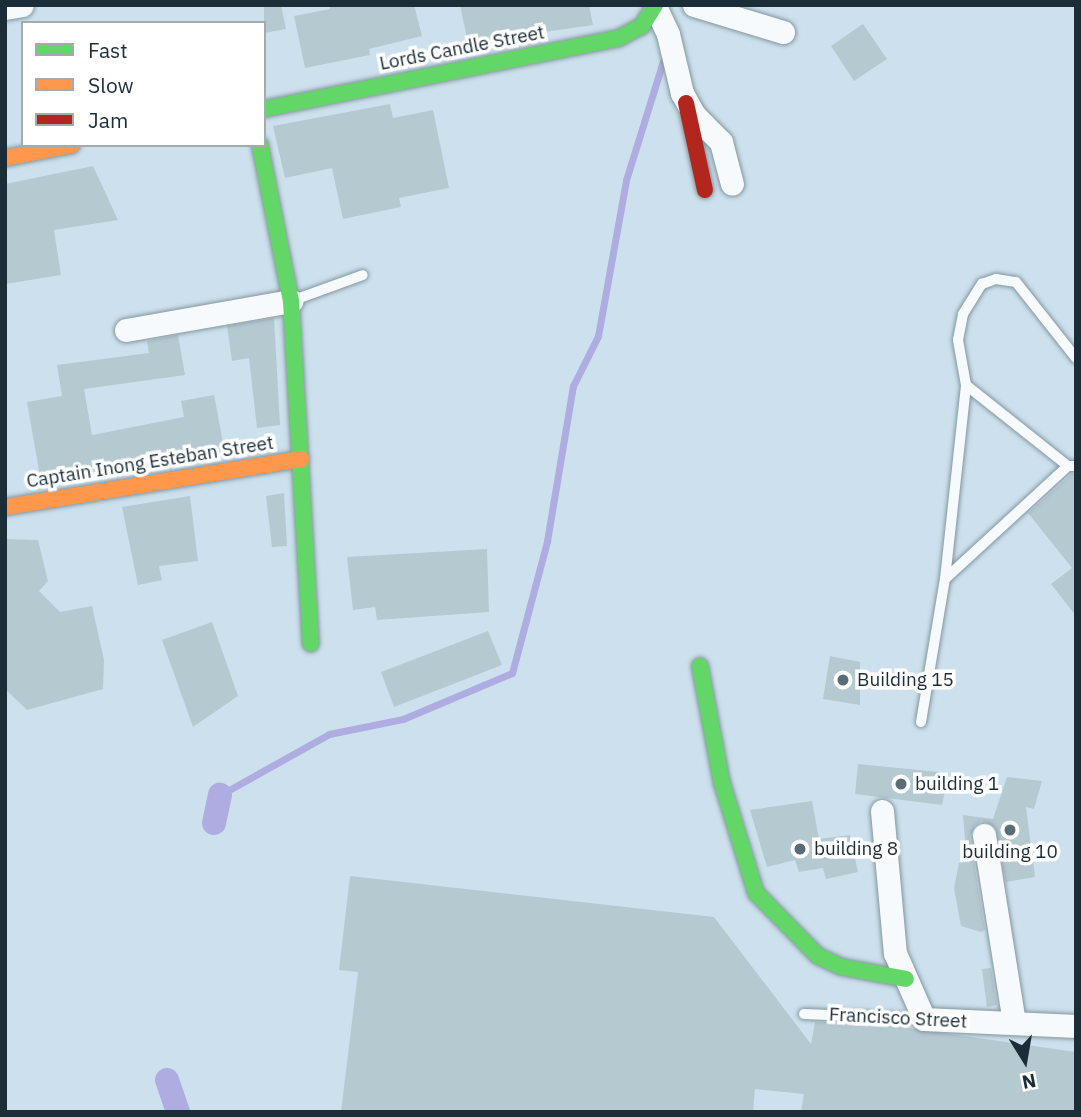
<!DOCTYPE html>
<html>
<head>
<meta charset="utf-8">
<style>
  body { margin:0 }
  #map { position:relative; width:1081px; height:1117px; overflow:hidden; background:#cce1ed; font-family:"IBM Plex Sans",sans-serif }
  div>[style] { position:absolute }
  .stream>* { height:7px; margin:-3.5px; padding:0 3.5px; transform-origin:3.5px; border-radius:3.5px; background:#aeace0 }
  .canal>* { height:24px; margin:-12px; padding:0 12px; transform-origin:12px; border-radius:12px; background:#aeace0 }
  .building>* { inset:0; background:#b5c9d1 }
  .roads { filter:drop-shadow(0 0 2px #84969f) drop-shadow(0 0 2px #84969f) }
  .lane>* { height:10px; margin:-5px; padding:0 5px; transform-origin:5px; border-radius:5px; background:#f7fafc }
  .street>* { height:23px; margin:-11.5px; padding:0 11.5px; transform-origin:11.5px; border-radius:11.5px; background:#f7fafc }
  .fast>* { height:16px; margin:-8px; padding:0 8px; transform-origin:8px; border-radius:8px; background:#63d668 }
  .slow>* { height:16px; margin:-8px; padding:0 8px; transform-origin:8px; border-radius:8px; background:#ff974d }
  .jam>* { height:16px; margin:-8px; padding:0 8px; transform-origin:8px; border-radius:8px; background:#b3261e }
  .dots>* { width:19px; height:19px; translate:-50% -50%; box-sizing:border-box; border:4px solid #fff; border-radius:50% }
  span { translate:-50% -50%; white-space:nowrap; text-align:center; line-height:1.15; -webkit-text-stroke:7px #fff; paint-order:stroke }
  .street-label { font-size:19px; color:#1b2e38 }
  .poi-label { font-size:19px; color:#1b2e38 }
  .left { translate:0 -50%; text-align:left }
  .frame { position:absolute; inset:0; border:7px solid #1b2e38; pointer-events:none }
  .legend { position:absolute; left:21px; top:21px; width:245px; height:126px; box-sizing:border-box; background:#fff; border:2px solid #a4abaf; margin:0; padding:9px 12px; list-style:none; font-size:21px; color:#1b2e38 }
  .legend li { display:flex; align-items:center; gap:14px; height:35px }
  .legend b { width:35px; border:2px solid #a4abaf }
  .north { position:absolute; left:990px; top:1026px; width:70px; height:70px; -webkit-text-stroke:5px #fff; paint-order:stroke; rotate:169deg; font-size:19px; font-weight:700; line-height:28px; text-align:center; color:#1b2e38 }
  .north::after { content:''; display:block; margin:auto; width:24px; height:32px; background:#1b2e38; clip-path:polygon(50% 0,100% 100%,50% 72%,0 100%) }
</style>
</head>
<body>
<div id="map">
  <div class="stream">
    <div style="left:220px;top:795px;width:125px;rotate:-29.2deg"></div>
    <div style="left:329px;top:734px;width:76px;rotate:-11.5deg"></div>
    <div style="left:403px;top:719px;width:118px;rotate:-22.9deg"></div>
    <div style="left:512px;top:673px;width:137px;rotate:-75.1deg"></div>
    <div style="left:547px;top:541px;width:157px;rotate:-80.5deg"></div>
    <div style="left:573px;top:386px;width:56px;rotate:-63.4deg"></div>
    <div style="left:598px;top:336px;width:158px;rotate:-79.8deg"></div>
    <div style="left:626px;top:180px;width:125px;rotate:-72.7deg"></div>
  </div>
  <div class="canal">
    <div style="left:214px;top:823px;width:29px;rotate:-78deg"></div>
    <div style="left:167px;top:1080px;width:34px;rotate:71deg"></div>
  </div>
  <div class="building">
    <div style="clip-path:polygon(264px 5px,281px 5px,286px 29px,264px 33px)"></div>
    <div style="clip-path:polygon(330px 5px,414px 5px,422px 36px,369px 49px,370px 55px,305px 68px,294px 16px,330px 9px)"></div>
    <div style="clip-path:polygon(460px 5px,589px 5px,593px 25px,468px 43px)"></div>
    <div style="clip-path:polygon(863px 24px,887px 59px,854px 81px,831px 46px)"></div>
    <div style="clip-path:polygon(390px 104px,393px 118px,433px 110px,449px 188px,399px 198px,401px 207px,343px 219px,332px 168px,285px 178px,273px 126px)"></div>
    <div style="clip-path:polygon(93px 166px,118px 220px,54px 230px,61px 275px,5px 284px,5px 184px)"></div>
    <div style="clip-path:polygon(274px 318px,280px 425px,257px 428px,249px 358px,232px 361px,227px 326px)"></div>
    <div style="clip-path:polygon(178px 335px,185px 375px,84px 389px,92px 435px,184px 417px,181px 401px,214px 395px,225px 453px,80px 476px,79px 470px,40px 476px,27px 402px,62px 396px,57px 365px,149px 353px,147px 341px)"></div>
    <div style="clip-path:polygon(1072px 474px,1076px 474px,1076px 616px,1051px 584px,1072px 568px,1028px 513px)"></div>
    <div style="clip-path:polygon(284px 493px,287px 546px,272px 547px,266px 496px)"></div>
    <div style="clip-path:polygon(190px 496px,198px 561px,159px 566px,162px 580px,138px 585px,122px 507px)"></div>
    <div style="clip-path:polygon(5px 539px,38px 540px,48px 581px,39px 591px,60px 612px,92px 606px,104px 660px,103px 689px,27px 710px,5px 689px)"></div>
    <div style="clip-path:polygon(487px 549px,489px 612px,377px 620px,375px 607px,353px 610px,347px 557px)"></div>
    <div style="clip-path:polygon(212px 622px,238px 696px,193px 727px,162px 640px)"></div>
    <div style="clip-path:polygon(488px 631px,502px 665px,394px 707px,381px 672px)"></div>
    <div style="clip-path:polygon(830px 656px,860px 662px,860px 705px,823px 699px)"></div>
    <div style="clip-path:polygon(858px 764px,949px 773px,942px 805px,855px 794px)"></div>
    <div style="clip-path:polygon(1007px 777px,1042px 781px,1034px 809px,1026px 807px,1035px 877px,1006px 882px,995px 827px,982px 821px,975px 825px,970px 837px,985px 930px,981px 932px,961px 926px,954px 888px,959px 863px,967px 862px,963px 815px,993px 819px)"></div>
    <div style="clip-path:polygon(812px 801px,819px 839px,850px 835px,858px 872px,826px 879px,823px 868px,799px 872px,795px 860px,767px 867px,750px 810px)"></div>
    <div style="clip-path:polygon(350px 876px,714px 917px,811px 1044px,815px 1022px,895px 1026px,1076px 1052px,1076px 1112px,801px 1112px,804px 1094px,755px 1089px,753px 1112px,341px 1112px,358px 972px,339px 970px)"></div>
    <div style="clip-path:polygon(991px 968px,997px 1005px,987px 1007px,982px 969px)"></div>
  </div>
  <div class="roads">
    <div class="lane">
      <div style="left:294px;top:300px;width:73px;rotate:-19.9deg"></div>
      <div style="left:966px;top:385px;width:130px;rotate:38.5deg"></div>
      <div style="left:945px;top:579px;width:167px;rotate:-42.6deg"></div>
      <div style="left:1068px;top:466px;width:8px"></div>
      <div style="left:921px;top:722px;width:145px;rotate:-80.5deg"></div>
      <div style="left:945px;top:579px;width:195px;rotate:-83.8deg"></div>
      <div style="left:966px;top:385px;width:46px;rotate:-100.1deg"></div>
      <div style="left:958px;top:340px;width:26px;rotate:-79deg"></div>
      <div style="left:963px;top:314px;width:36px;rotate:-58deg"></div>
      <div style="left:982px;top:284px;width:15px;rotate:-20deg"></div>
      <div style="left:996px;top:279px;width:20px;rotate:9deg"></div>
      <div style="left:1016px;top:282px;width:97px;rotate:51.7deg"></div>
      <div style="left:804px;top:1014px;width:120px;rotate:2.4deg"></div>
    </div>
    <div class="street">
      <div style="left:694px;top:5px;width:93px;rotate:16.9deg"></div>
      <div style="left:655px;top:6px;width:31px;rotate:65deg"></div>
      <div style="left:668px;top:34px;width:61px;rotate:76.7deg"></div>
      <div style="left:682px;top:93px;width:26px;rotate:61deg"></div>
      <div style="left:695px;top:116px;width:37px;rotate:45deg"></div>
      <div style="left:721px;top:142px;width:43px;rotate:75.3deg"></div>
      <div style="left:5px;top:8px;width:17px;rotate:-10deg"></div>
      <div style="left:126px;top:330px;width:168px;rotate:-10deg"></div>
      <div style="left:882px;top:811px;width:143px;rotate:84.8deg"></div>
      <div style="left:895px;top:953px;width:72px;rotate:66.3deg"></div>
      <div style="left:924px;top:1019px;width:152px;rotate:2.6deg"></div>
      <div style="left:984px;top:835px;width:190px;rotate:80.9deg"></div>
    </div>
    <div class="fast">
      <div style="left:264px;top:109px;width:362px;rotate:-11.3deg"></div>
      <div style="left:619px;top:38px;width:26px;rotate:-28deg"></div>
      <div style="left:642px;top:26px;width:25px;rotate:-58deg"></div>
      <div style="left:260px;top:145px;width:159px;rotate:78.8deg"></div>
      <div style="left:291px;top:301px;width:343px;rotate:86.7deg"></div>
      <div style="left:700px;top:666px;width:119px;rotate:79.4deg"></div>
      <div style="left:722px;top:783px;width:115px;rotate:72.8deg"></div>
      <div style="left:756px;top:893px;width:88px;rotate:45.5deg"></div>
      <div style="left:818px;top:956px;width:26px;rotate:25deg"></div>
      <div style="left:842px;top:967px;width:65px;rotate:10.6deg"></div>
    </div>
    <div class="slow">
      <div style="left:5px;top:158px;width:68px;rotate:-11deg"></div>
      <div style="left:5px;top:507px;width:300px;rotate:-9.2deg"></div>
    </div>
    <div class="jam">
      <div style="left:686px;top:103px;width:89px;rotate:77.7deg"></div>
    </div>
  </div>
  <div class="dots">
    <div style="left:843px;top:680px;background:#596d77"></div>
    <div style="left:901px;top:784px;background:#596d77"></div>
    <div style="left:1010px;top:830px;background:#596d77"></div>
    <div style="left:800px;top:849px;background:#596d77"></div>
  </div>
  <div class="street-label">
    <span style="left:462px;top:48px;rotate:-11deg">Lords Candle Street</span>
    <span style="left:150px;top:462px;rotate:-9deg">Captain Inong Esteban Street</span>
    <span style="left:898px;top:1018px;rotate:3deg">Francisco Street</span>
  </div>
  <div class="poi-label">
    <span class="left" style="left:857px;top:680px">Building 15</span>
    <span class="left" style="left:915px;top:784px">building 1</span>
    <span class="left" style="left:814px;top:849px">building 8</span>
    <span style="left:1010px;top:852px">building 10</span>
  </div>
  <div class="frame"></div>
  <ul class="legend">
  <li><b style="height:9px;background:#63d668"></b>Fast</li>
  <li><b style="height:9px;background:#ff974d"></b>Slow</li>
  <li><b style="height:9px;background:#b3261e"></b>Jam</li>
  </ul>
  <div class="north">N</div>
</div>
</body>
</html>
